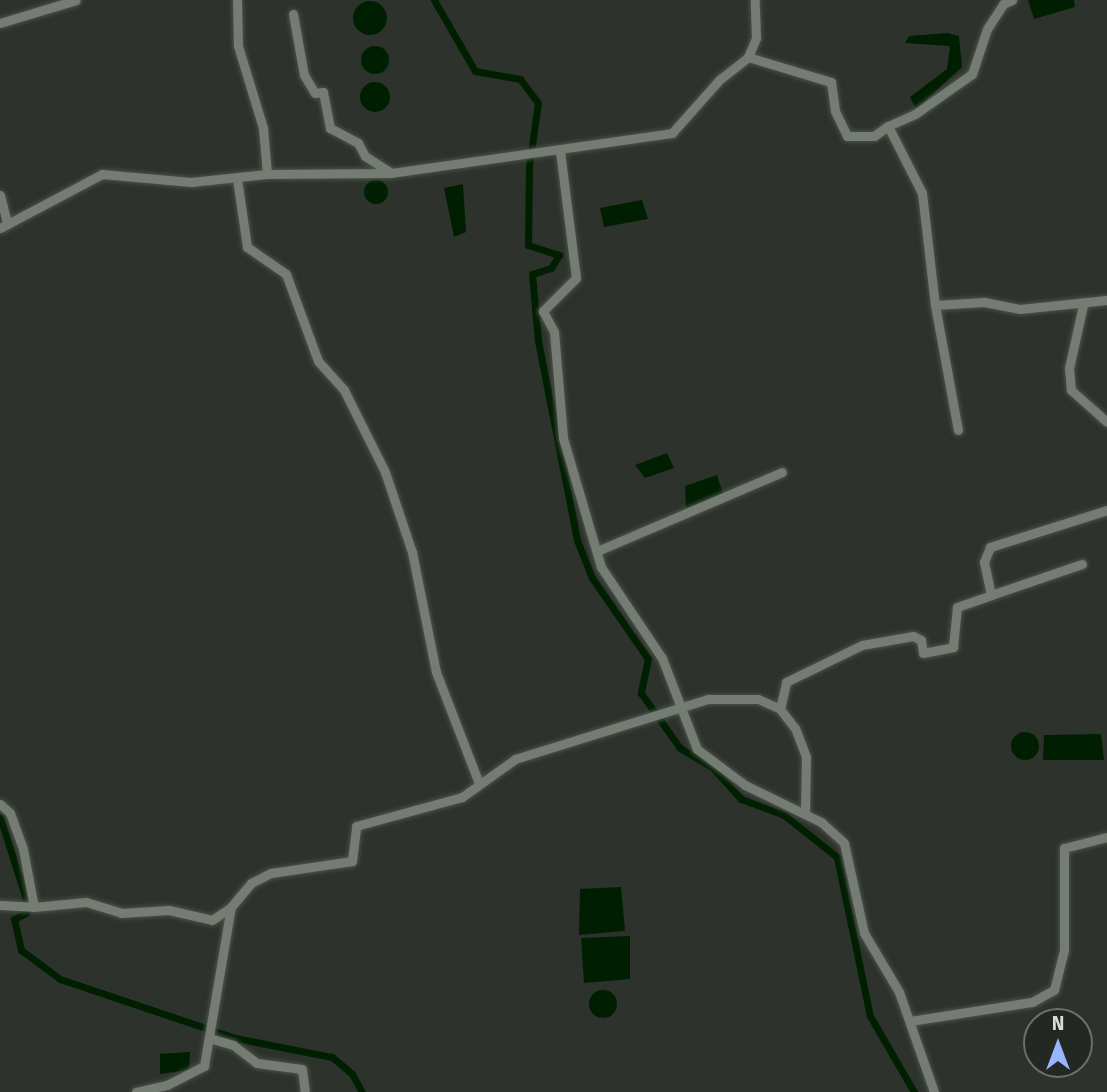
<!DOCTYPE html>
<html>
<head>
<meta charset="utf-8">
<style>
  body { margin:0 }
  #map { position:relative; width:1107px; height:1092px; overflow:hidden; background:#2d332c; font-family:"Fira Sans",sans-serif }
  div>[style] { position:absolute }
  .water>* { inset:0; background:#001f00 }
  .round { border-radius:50% }
  .canal>* { height:7px; margin:-3.5px; padding:0 3.5px; transform-origin:3.5px; border-radius:3.5px; background:#001f00 }
  .roads { filter:drop-shadow(0 0 2px #4b514a) drop-shadow(0 0 2px #4b514a) }
  .minor>* { height:9px; margin:-4.5px; padding:0 4.5px; transform-origin:4.5px; border-radius:4.5px; background:#757c73 }
  span { translate:-50% -50%; white-space:nowrap; text-align:center; line-height:1.15; -webkit-text-stroke:7px #232922; paint-order:stroke }
  .north { position:absolute; left:1023px; top:1008px; width:70px; height:70px; box-sizing:border-box; background:#232922; border:2px solid #6b706a; border-radius:50%; rotate:0deg; font-size:19px; font-weight:700; line-height:28px; text-align:center; color:#d7dbd6 }
  .north::after { content:''; display:block; margin:auto; width:24px; height:32px; background:#99b5fd; clip-path:polygon(50% 0,100% 100%,50% 72%,0 100%) }
</style>
</head>
<body>
<div id="map">
  <div class="water">
    <div style="clip-path:polygon(1028px 0,1074px 0,1075px 7px,1034px 19px)"></div>
    <div class="round" style="left:353px;top:1px;width:34px;height:34px"></div>
    <div style="clip-path:polygon(948px 33px,959px 36px,962px 67px,916px 109px,910px 97px,947px 69px,950px 46px,905px 43px,909px 36px)"></div>
    <div class="round" style="left:361px;top:46px;width:28px;height:28px"></div>
    <div class="round" style="left:360px;top:82px;width:30px;height:30px"></div>
    <div class="round" style="left:364px;top:180px;width:24px;height:24px"></div>
    <div style="clip-path:polygon(463px 184px,466px 232px,454px 237px,444px 188px)"></div>
    <div style="clip-path:polygon(642px 200px,648px 219px,604px 227px,600px 208px)"></div>
    <div style="clip-path:polygon(667px 453px,674px 468px,645px 478px,635px 465px)"></div>
    <div style="clip-path:polygon(717px 475px,723px 494px,686px 508px,685px 486px)"></div>
    <div class="round" style="left:1011px;top:732px;width:28px;height:28px"></div>
    <div style="clip-path:polygon(1101px 734px,1104px 760px,1043px 760px,1044px 735px)"></div>
    <div style="clip-path:polygon(621px 887px,625px 931px,579px 935px,580px 889px)"></div>
    <div style="clip-path:polygon(630px 936px,630px 979px,584px 983px,581px 938px)"></div>
    <div class="round" style="left:589px;top:990px;width:28px;height:28px"></div>
    <div style="clip-path:polygon(190px 1052px,189px 1070px,160px 1074px,160px 1054px)"></div>
  </div>
  <div class="canal">
    <div style="left:434px;top:0;width:82px;rotate:60deg"></div>
    <div style="left:475px;top:71px;width:46px;rotate:10.1deg"></div>
    <div style="left:520px;top:79px;width:30px;rotate:53deg"></div>
    <div style="left:538px;top:103px;width:64px;rotate:98.1deg"></div>
    <div style="left:529px;top:166px;width:79px;rotate:90.7deg"></div>
    <div style="left:528px;top:245px;width:33px;rotate:18deg"></div>
    <div style="left:559px;top:255px;width:15px;rotate:122deg"></div>
    <div style="left:551px;top:268px;width:20px;rotate:162deg"></div>
    <div style="left:532px;top:274px;width:67px;rotate:84.9deg"></div>
    <div style="left:538px;top:341px;width:203px;rotate:78.9deg"></div>
    <div style="left:577px;top:540px;width:41px;rotate:68.5deg"></div>
    <div style="left:592px;top:578px;width:98px;rotate:55.3deg"></div>
    <div style="left:648px;top:659px;width:35px;rotate:102deg"></div>
    <div style="left:641px;top:693px;width:67px;rotate:54.7deg"></div>
    <div style="left:680px;top:748px;width:37px;rotate:31deg"></div>
    <div style="left:712px;top:767px;width:43px;rotate:47.8deg"></div>
    <div style="left:741px;top:799px;width:46px;rotate:20.4deg"></div>
    <div style="left:784px;top:815px;width:68px;rotate:38.4deg"></div>
    <div style="left:837px;top:857px;width:162px;rotate:78.3deg"></div>
    <div style="left:870px;top:1016px;width:88px;rotate:59.9deg"></div>
    <div style="left:0;top:817px;width:89px;rotate:72.4deg"></div>
    <div style="left:26px;top:913px;width:13px;rotate:153deg"></div>
    <div style="left:14px;top:919px;width:32px;rotate:77deg"></div>
    <div style="left:21px;top:950px;width:49px;rotate:36.6deg"></div>
    <div style="left:60px;top:979px;width:185px;rotate:18.6deg"></div>
    <div style="left:235px;top:1038px;width:99px;rotate:11.1deg"></div>
    <div style="left:332px;top:1057px;width:26px;rotate:40deg"></div>
    <div style="left:352px;top:1074px;width:21px;rotate:61deg"></div>
  </div>
  <div class="roads">
    <div class="minor">
      <div style="left:237px;top:0;width:46px;rotate:88.8deg"></div>
      <div style="left:238px;top:46px;width:86px;rotate:73deg"></div>
      <div style="left:263px;top:128px;width:46px;rotate:85deg"></div>
      <div style="left:293px;top:14px;width:62px;rotate:79.8deg"></div>
      <div style="left:304px;top:75px;width:21px;rotate:59deg"></div>
      <div style="left:315px;top:93px;width:8px;rotate:-7deg"></div>
      <div style="left:323px;top:92px;width:37px;rotate:79deg"></div>
      <div style="left:330px;top:128px;width:32px;rotate:28deg"></div>
      <div style="left:358px;top:143px;width:15px;rotate:62deg"></div>
      <div style="left:365px;top:156px;width:30px;rotate:33deg"></div>
      <div style="left:0;top:23px;width:79px;rotate:-16.8deg"></div>
      <div style="left:748px;top:57px;width:87px;rotate:16.8deg"></div>
      <div style="left:831px;top:82px;width:29px;rotate:82deg"></div>
      <div style="left:835px;top:111px;width:28px;rotate:64deg"></div>
      <div style="left:847px;top:136px;width:27px"></div>
      <div style="left:874px;top:136px;width:17px;rotate:-36deg"></div>
      <div style="left:888px;top:126px;width:75px;rotate:63.1deg"></div>
      <div style="left:922px;top:193px;width:113px;rotate:83.4deg"></div>
      <div style="left:935px;top:305px;width:49px;rotate:-3.5deg"></div>
      <div style="left:984px;top:302px;width:37px;rotate:11deg"></div>
      <div style="left:1020px;top:309px;width:87px;rotate:-5.9deg"></div>
      <div style="left:888px;top:126px;width:30px;rotate:-24deg"></div>
      <div style="left:915px;top:114px;width:70px;rotate:-35.1deg"></div>
      <div style="left:972px;top:74px;width:47px;rotate:-71.6deg"></div>
      <div style="left:987px;top:29px;width:30px;rotate:-57deg"></div>
      <div style="left:1003px;top:4px;width:10px;rotate:-24deg"></div>
      <div style="left:560px;top:151px;width:128px;rotate:82.8deg"></div>
      <div style="left:576px;top:278px;width:47px;rotate:135deg"></div>
      <div style="left:543px;top:311px;width:24px;rotate:62deg"></div>
      <div style="left:554px;top:332px;width:106px;rotate:85.1deg"></div>
      <div style="left:563px;top:438px;width:134px;rotate:73.6deg"></div>
      <div style="left:601px;top:567px;width:110px;rotate:56.2deg"></div>
      <div style="left:662px;top:658px;width:97px;rotate:69deg"></div>
      <div style="left:697px;top:749px;width:60px;rotate:36.9deg"></div>
      <div style="left:745px;top:785px;width:85px;rotate:26deg"></div>
      <div style="left:821px;top:822px;width:31px;rotate:42deg"></div>
      <div style="left:844px;top:843px;width:92px;rotate:77.5deg"></div>
      <div style="left:864px;top:933px;width:69px;rotate:59.3deg"></div>
      <div style="left:899px;top:992px;width:106px;rotate:70.7deg"></div>
      <div style="left:237px;top:179px;width:69px;rotate:81.6deg"></div>
      <div style="left:247px;top:247px;width:47px;rotate:34.7deg"></div>
      <div style="left:286px;top:274px;width:93px;rotate:69.8deg"></div>
      <div style="left:318px;top:361px;width:39px;rotate:48deg"></div>
      <div style="left:344px;top:390px;width:92px;rotate:63.4deg"></div>
      <div style="left:385px;top:472px;width:84px;rotate:71.4deg"></div>
      <div style="left:412px;top:552px;width:122px;rotate:78.7deg"></div>
      <div style="left:436px;top:672px;width:117px;rotate:68.9deg"></div>
      <div style="left:0;top:195px;width:30px;rotate:76deg"></div>
      <div style="left:0;top:228px;width:115px;rotate:-27.9deg"></div>
      <div style="left:102px;top:174px;width:89px;rotate:5.1deg"></div>
      <div style="left:191px;top:182px;width:76px;rotate:-6deg"></div>
      <div style="left:267px;top:174px;width:124px;rotate:-0.5deg"></div>
      <div style="left:391px;top:173px;width:284px;rotate:-8.1deg"></div>
      <div style="left:672px;top:133px;width:71px;rotate:-48.4deg"></div>
      <div style="left:719px;top:80px;width:37px;rotate:-38deg"></div>
      <div style="left:748px;top:57px;width:21px;rotate:-67deg"></div>
      <div style="left:756px;top:38px;width:38px;rotate:-92deg"></div>
      <div style="left:935px;top:305px;width:127px;rotate:79.6deg"></div>
      <div style="left:1083px;top:305px;width:65px;rotate:102.5deg"></div>
      <div style="left:1069px;top:368px;width:22px;rotate:85deg"></div>
      <div style="left:1071px;top:390px;width:48px;rotate:41.6deg"></div>
      <div style="left:597px;top:551px;width:201px;rotate:-23.1deg"></div>
      <div style="left:991px;top:595px;width:96px;rotate:-18.8deg"></div>
      <div style="left:780px;top:709px;width:28px;rotate:-77deg"></div>
      <div style="left:786px;top:682px;width:85px;rotate:-26deg"></div>
      <div style="left:862px;top:645px;width:52px;rotate:-10deg"></div>
      <div style="left:913px;top:636px;width:9px;rotate:27deg"></div>
      <div style="left:921px;top:640px;width:13px;rotate:81deg"></div>
      <div style="left:923px;top:653px;width:31px;rotate:-11deg"></div>
      <div style="left:953px;top:647px;width:40px;rotate:-84.3deg"></div>
      <div style="left:957px;top:607px;width:36px;rotate:-19deg"></div>
      <div style="left:991px;top:595px;width:34px;rotate:-102deg"></div>
      <div style="left:984px;top:562px;width:16px;rotate:-68deg"></div>
      <div style="left:990px;top:547px;width:123px;rotate:-17.5deg"></div>
      <div style="left:0;top:804px;width:13px;rotate:42deg"></div>
      <div style="left:10px;top:813px;width:38px;rotate:70deg"></div>
      <div style="left:23px;top:849px;width:59px;rotate:79.3deg"></div>
      <div style="left:34px;top:907px;width:52px;rotate:-5.5deg"></div>
      <div style="left:86px;top:902px;width:37px;rotate:17deg"></div>
      <div style="left:121px;top:913px;width:48px;rotate:-3.6deg"></div>
      <div style="left:169px;top:910px;width:44px;rotate:13.1deg"></div>
      <div style="left:212px;top:920px;width:23px;rotate:-34deg"></div>
      <div style="left:0;top:905px;width:34px;rotate:3deg"></div>
      <div style="left:910px;top:1021px;width:123px;rotate:-8.9deg"></div>
      <div style="left:1032px;top:1002px;width:25px;rotate:-29deg"></div>
      <div style="left:1054px;top:990px;width:41px;rotate:-76deg"></div>
      <div style="left:1064px;top:950px;width:102px;rotate:-90deg"></div>
      <div style="left:1064px;top:848px;width:44px;rotate:-14.3deg"></div>
      <div style="left:209px;top:1038px;width:25px;rotate:16deg"></div>
      <div style="left:233px;top:1045px;width:30px;rotate:37deg"></div>
      <div style="left:257px;top:1063px;width:45px;rotate:7.6deg"></div>
      <div style="left:302px;top:1069px;width:23px;rotate:83deg"></div>
      <div style="left:136px;top:1092px;width:32px;rotate:-13deg"></div>
      <div style="left:167px;top:1085px;width:42px;rotate:-27.2deg"></div>
      <div style="left:204px;top:1066px;width:161px;rotate:-80.4deg"></div>
      <div style="left:231px;top:907px;width:31px;rotate:-50deg"></div>
      <div style="left:251px;top:883px;width:22px;rotate:-27deg"></div>
      <div style="left:271px;top:873px;width:82px;rotate:-8.4deg"></div>
      <div style="left:352px;top:861px;width:35px;rotate:-83deg"></div>
      <div style="left:356px;top:826px;width:110px;rotate:-15.3deg"></div>
      <div style="left:462px;top:797px;width:65px;rotate:-35.6deg"></div>
      <div style="left:515px;top:759px;width:202px;rotate:-17.3deg"></div>
      <div style="left:708px;top:699px;width:50px"></div>
      <div style="left:758px;top:699px;width:24px;rotate:24deg"></div>
      <div style="left:780px;top:709px;width:24px;rotate:52deg"></div>
      <div style="left:795px;top:728px;width:31px;rotate:69deg"></div>
      <div style="left:806px;top:757px;width:56px;rotate:91deg"></div>
    </div>
  </div>
  <div class="north">N</div>
</div>
</body>
</html>
